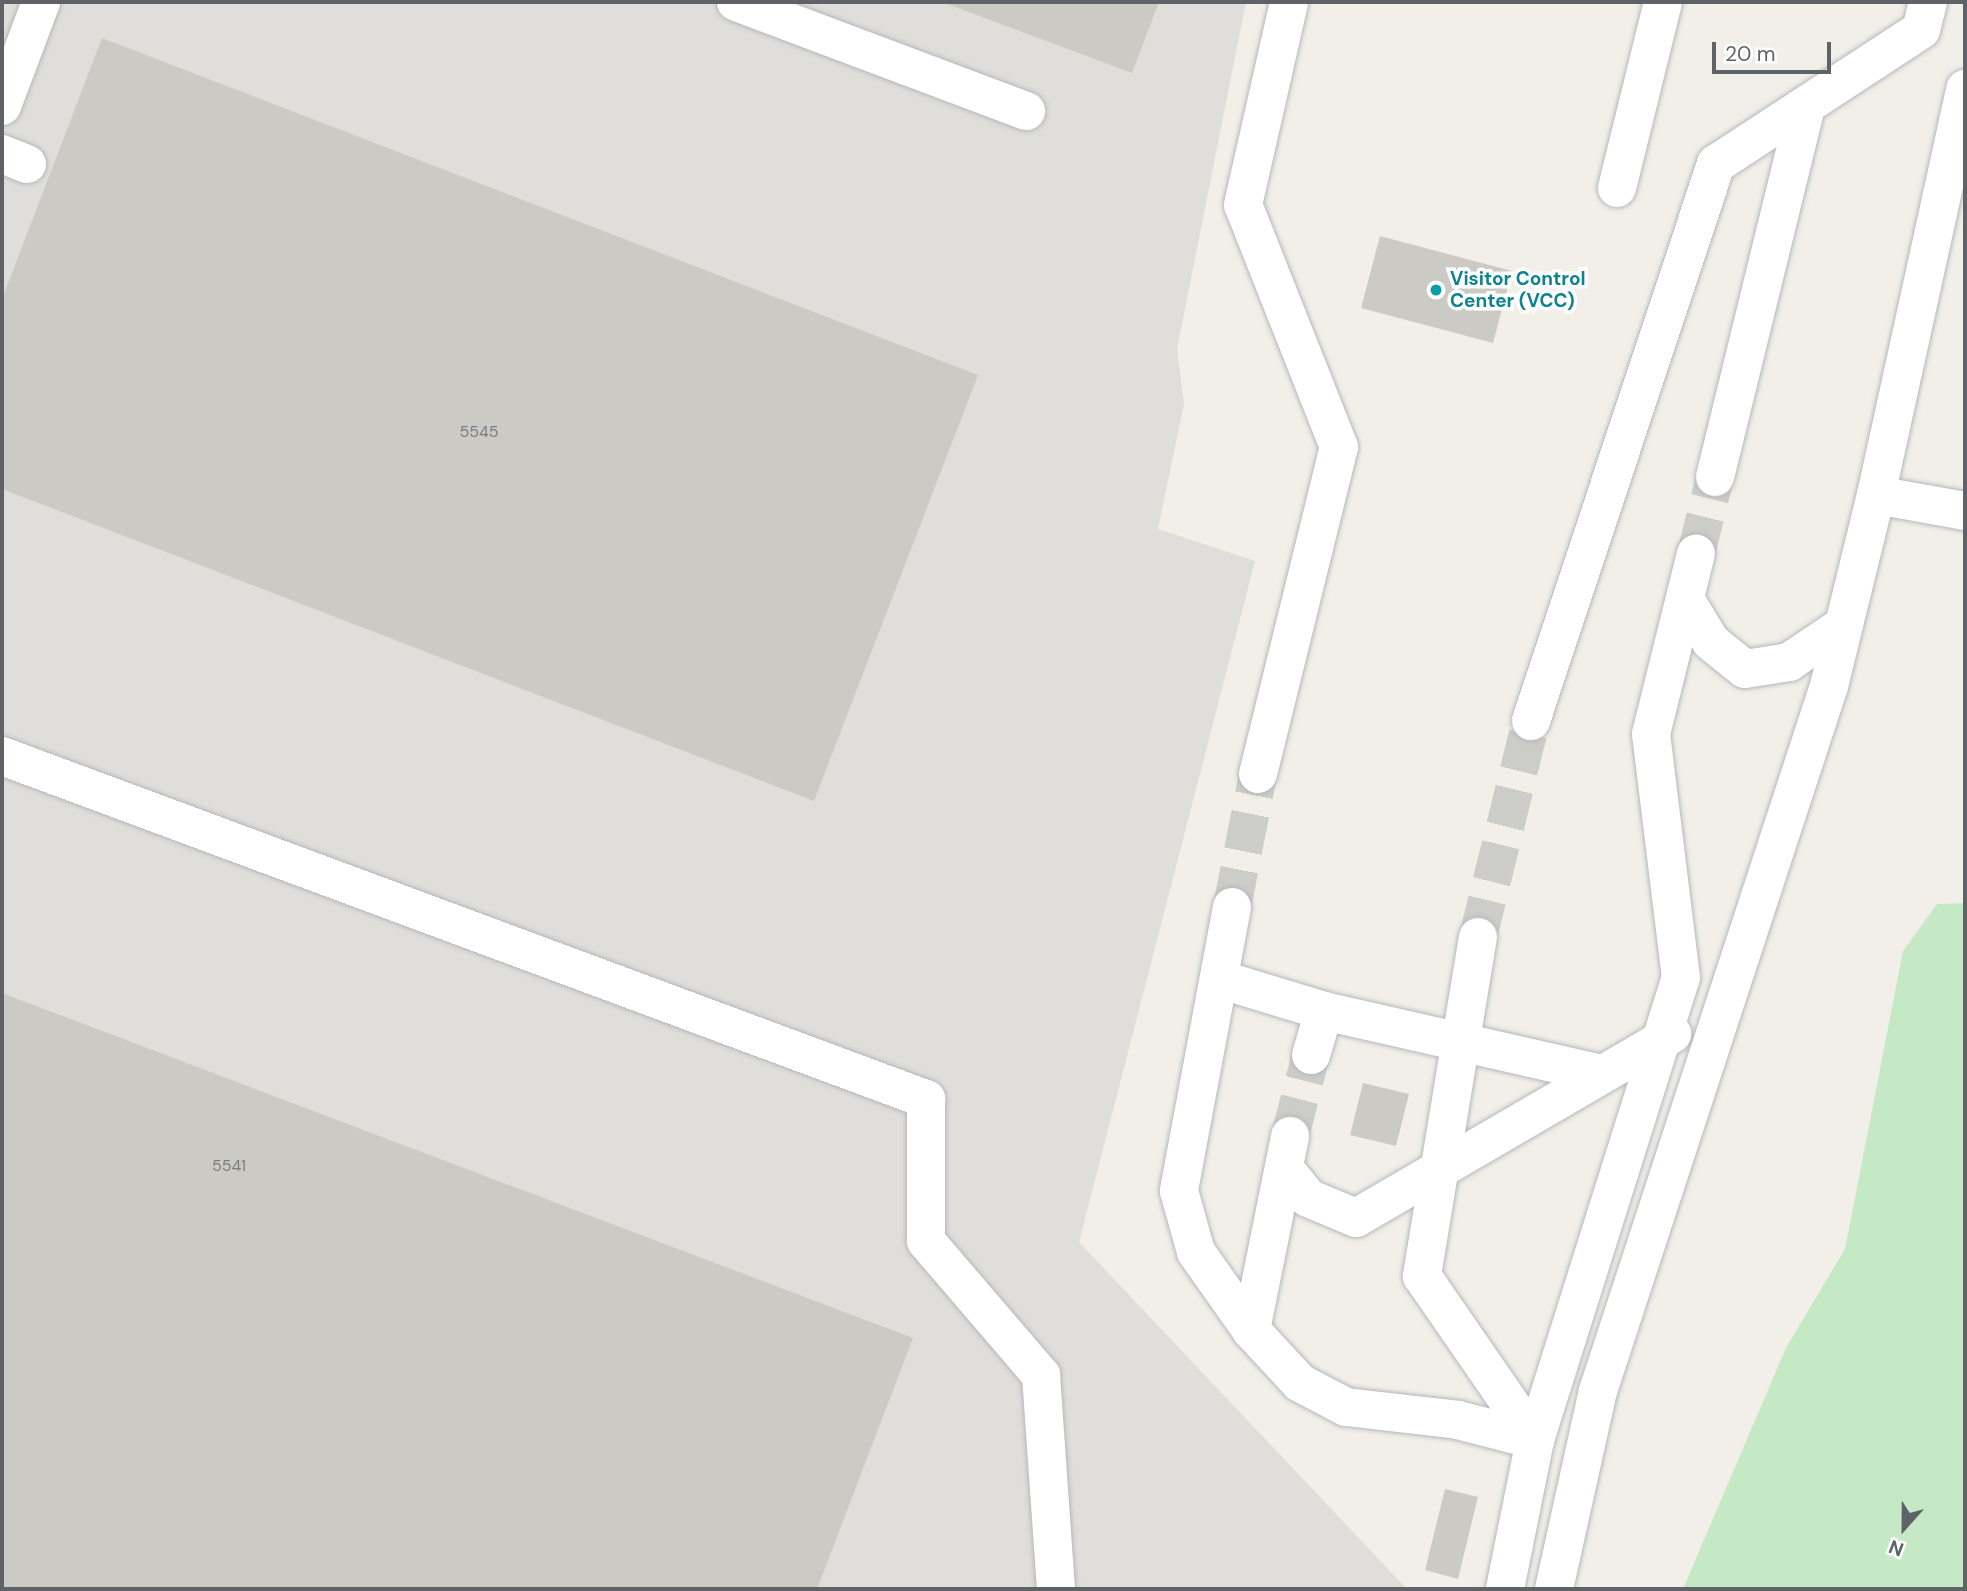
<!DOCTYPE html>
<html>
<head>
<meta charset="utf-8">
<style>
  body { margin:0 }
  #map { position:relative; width:1967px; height:1591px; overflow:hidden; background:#f1efe8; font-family:"DM Sans",sans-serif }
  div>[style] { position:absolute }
  .industrial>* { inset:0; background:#e0deda }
  .green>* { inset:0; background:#c5e8c5 }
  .building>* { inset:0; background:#cccac5 }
  .minor-tunnel>* { height:38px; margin-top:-19px; transform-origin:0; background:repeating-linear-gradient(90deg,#ccccc8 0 38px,transparent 0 57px) }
  .roads { filter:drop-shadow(0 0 2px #b5b8bc) drop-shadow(0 0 2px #b5b8bc) }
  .minor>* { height:38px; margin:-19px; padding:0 19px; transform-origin:19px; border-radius:19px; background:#fff }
  .dots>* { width:19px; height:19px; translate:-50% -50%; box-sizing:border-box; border:4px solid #fff; border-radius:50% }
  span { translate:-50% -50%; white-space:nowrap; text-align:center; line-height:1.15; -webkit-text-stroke:7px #fff; paint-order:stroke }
  .number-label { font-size:16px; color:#7a7d7f }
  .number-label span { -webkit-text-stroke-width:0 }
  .culture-label { font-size:19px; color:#0d838f; font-weight:700 }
  .left { translate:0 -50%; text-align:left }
  .frame { position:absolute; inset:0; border:4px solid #5f6368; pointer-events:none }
  .north { position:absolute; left:1869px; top:1493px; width:70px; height:70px; -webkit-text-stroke:5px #fff; paint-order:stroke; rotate:201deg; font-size:19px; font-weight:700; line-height:28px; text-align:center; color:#5f6368 }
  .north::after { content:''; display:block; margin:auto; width:24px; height:32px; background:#5f6368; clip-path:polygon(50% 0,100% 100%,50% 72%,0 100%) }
  .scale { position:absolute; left:1712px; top:42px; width:119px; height:32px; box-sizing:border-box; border:4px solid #5f6368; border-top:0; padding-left:9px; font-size:21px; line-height:24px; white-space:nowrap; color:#5f6368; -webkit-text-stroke:5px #fff; paint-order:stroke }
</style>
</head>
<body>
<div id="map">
  <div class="industrial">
    <div style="clip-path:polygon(2px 2px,1246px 2px,1177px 349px,1184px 404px,1158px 529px,1255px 561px,1079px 1242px,1407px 1589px,2px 1589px)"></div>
  </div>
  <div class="green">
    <div style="clip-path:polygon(1965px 903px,1965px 1589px,1683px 1589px,1786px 1348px,1845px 1249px,1903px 951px,1937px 904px)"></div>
  </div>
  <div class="building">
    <div style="clip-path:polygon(942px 2px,1159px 2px,1132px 73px)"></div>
    <div style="clip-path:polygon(102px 38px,978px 375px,814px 801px,2px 489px,2px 299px)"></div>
    <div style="clip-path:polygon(1380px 236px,1512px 271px,1493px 343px,1361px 308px)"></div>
    <div style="clip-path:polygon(2px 993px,913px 1338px,817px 1589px,2px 1589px)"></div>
    <div style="clip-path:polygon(1363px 1083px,1409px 1094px,1396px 1146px,1350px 1135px)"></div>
    <div style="clip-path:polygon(1445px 1489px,1478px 1497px,1458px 1579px,1425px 1570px)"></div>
  </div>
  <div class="minor-tunnel">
    <div style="left:1696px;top:554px;width:79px;rotate:-76.1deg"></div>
    <div style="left:1232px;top:907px;width:136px;rotate:-78.9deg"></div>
    <div style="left:1478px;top:937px;width:222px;rotate:-76.2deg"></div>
    <div style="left:1290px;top:1136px;width:84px;rotate:-75.5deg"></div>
  </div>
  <div class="roads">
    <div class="minor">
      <div style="left:736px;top:2px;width:310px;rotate:20.6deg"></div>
      <div style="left:2px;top:106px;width:111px;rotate:-69.4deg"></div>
      <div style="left:2px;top:154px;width:27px;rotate:22deg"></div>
      <div style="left:1617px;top:188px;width:192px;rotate:-76.1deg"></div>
      <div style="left:1715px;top:477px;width:382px;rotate:-76.2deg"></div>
      <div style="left:1876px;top:495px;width:90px;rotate:10.2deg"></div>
      <div style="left:1685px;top:599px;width:50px;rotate:58.8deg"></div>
      <div style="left:1711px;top:642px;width:43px;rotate:38.5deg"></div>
      <div style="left:1745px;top:669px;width:45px;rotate:-9deg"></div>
      <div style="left:1789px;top:662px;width:66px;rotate:-33.9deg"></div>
      <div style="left:1531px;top:721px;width:587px;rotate:-71.63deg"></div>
      <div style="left:1716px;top:164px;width:245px;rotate:-33.2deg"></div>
      <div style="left:1921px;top:30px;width:29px;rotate:-76deg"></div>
      <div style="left:2px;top:756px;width:986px;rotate:20.37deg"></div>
      <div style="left:926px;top:1099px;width:142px;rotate:90deg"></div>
      <div style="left:926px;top:1241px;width:177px;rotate:49.4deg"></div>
      <div style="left:1041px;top:1375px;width:215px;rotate:86deg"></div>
      <div style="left:1258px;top:774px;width:337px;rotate:-76.1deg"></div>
      <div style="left:1339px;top:447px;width:260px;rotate:-111.6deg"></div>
      <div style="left:1243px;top:205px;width:208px;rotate:-77.2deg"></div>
      <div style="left:1232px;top:907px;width:289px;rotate:100.6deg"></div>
      <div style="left:1179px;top:1191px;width:63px;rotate:74.4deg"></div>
      <div style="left:1196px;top:1252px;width:95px;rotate:54.8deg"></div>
      <div style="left:1251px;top:1330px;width:72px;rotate:47.2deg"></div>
      <div style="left:1300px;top:1383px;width:52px;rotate:27.6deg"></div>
      <div style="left:1346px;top:1407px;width:113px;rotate:6.6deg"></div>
      <div style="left:1458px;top:1420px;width:80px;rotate:14.6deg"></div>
      <div style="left:1535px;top:1440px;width:152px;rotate:101.4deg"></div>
      <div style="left:1478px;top:937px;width:344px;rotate:99.4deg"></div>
      <div style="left:1422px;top:1276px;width:199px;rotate:55.4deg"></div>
      <div style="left:1219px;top:979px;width:110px;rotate:16.9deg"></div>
      <div style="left:1324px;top:1011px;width:285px;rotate:12.8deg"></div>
      <div style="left:1311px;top:1055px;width:46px;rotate:-73.5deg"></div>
      <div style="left:1284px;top:1168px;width:38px;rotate:51deg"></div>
      <div style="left:1308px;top:1198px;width:52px;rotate:22.6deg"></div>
      <div style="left:1356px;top:1218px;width:366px;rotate:-30.2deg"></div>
      <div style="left:1251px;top:1330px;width:198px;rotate:-78.6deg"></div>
      <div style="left:1535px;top:1440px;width:485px;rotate:-72.5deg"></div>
      <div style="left:1681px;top:978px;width:246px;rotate:-97deg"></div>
      <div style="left:1651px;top:734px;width:186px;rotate:-76deg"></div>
      <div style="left:1554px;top:1589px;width:203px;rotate:-77.5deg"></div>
      <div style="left:1598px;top:1391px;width:742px;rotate:-71.86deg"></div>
      <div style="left:1829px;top:686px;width:197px;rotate:-76.2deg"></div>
      <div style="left:1876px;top:495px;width:416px;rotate:-77.6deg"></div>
    </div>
  </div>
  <div class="dots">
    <div style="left:1436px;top:290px;background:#0f9aa8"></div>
  </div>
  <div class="number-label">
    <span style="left:479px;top:432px">5545</span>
    <span style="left:229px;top:1166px">5541</span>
  </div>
  <div class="culture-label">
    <span class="left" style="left:1450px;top:290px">Visitor Control<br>Center (VCC)</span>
  </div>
  <div class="frame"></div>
  <div class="north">N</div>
  <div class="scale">20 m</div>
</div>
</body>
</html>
